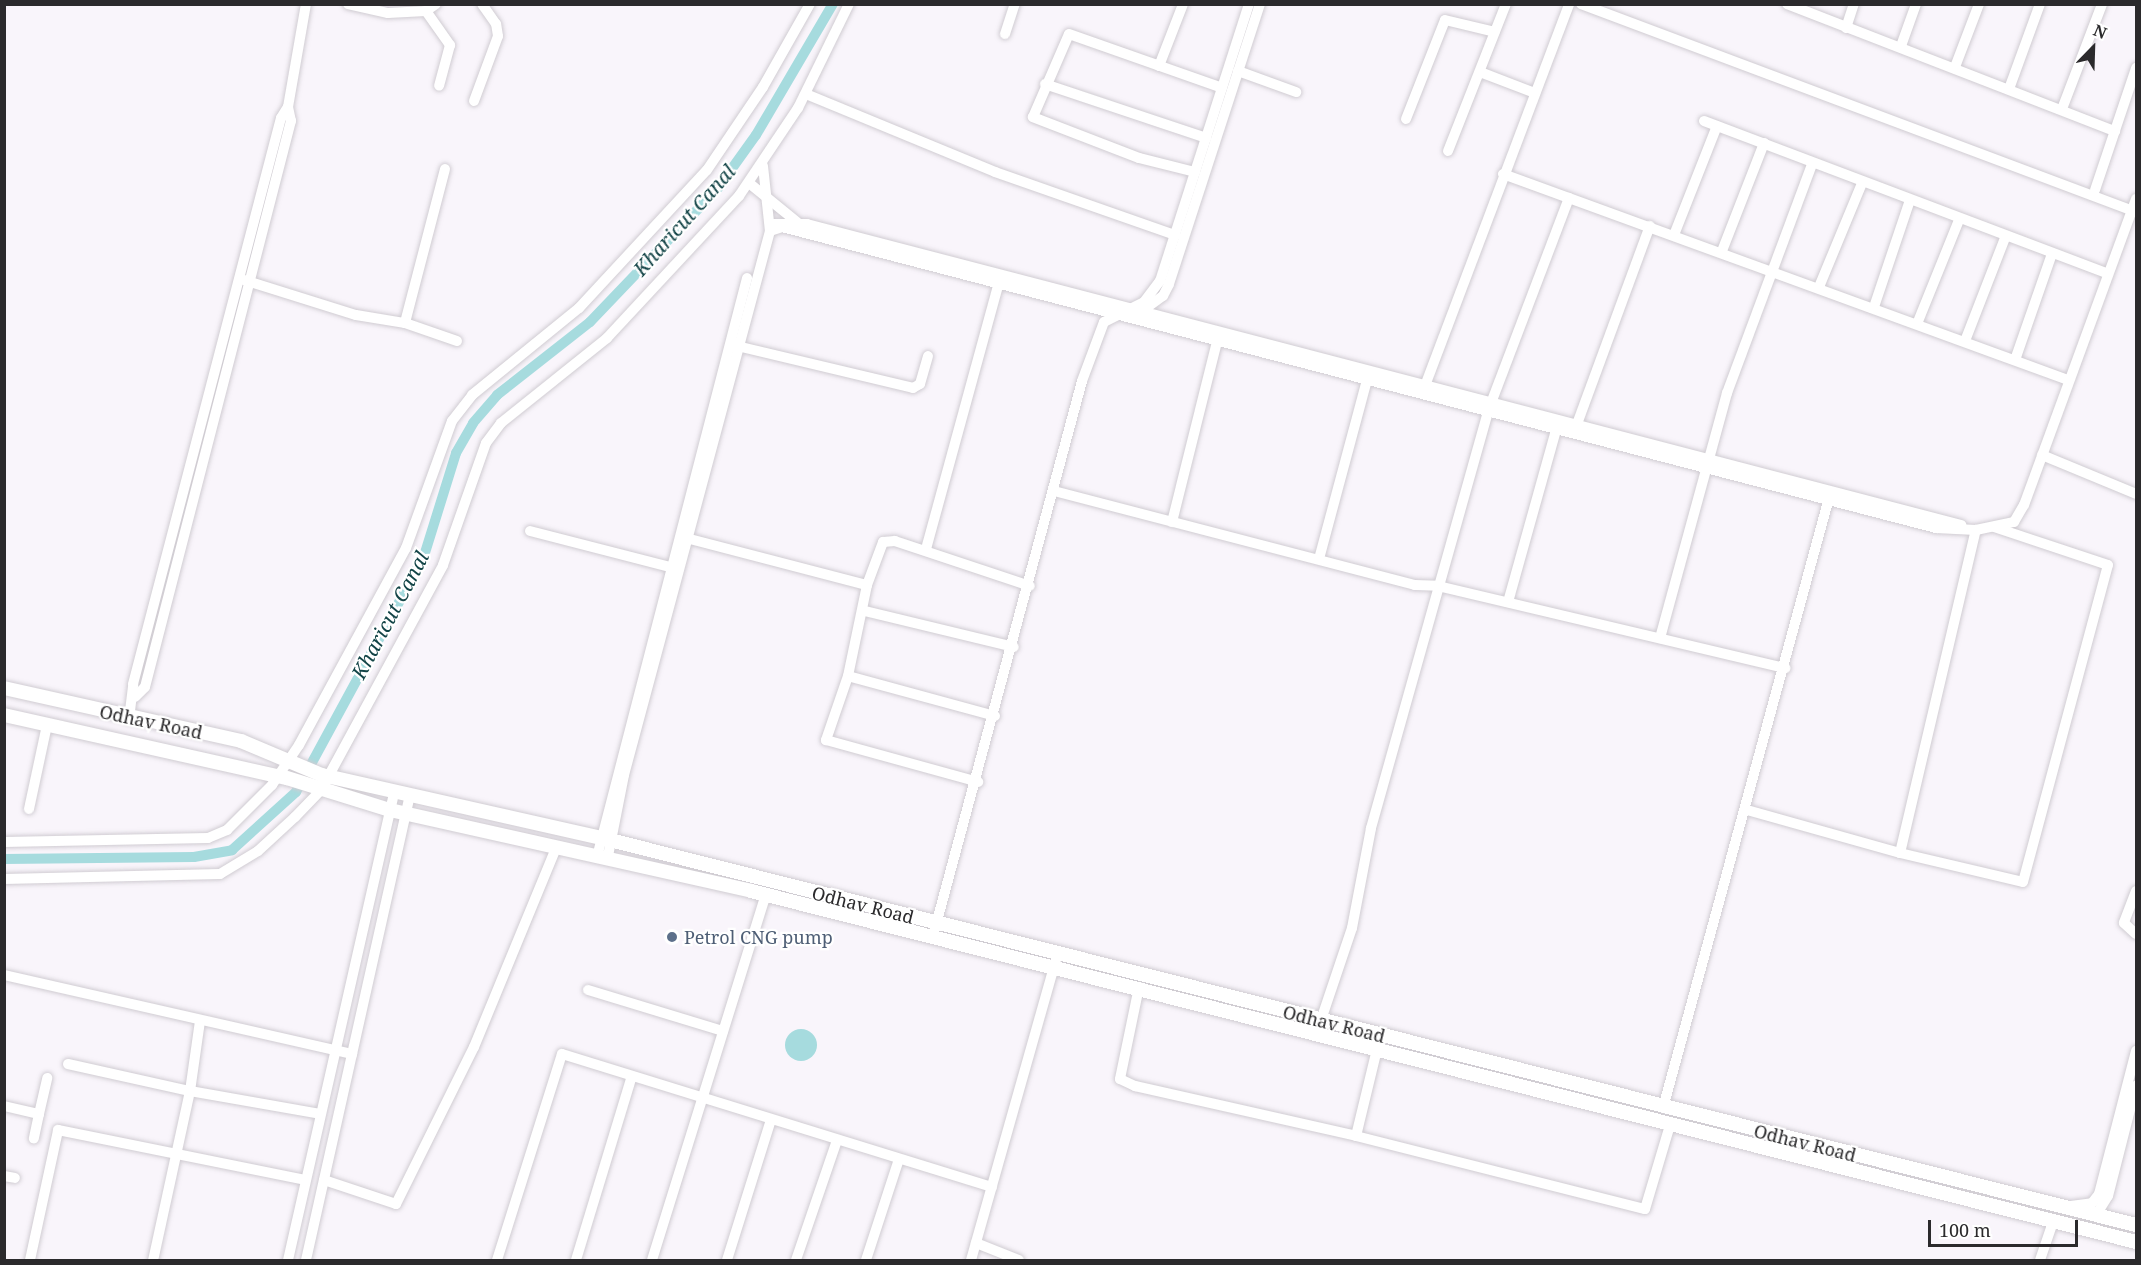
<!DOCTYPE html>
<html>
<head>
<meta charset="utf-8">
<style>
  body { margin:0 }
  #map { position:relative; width:2141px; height:1265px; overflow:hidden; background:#f9f5fb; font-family:"Noto Serif",serif }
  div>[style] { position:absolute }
  .water>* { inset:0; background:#a6dbde }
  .round { border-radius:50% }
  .canal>* { height:10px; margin:-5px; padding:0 5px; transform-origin:5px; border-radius:5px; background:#a6dbde }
  .roads { filter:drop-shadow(0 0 2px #d0ccd2) drop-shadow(0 0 2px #d0ccd2) }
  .minor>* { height:10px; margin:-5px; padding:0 5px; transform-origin:5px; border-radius:5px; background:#fff }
  .major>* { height:14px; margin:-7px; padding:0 7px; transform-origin:7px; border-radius:7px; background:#fff }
  .dots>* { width:16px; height:16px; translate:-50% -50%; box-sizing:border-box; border:3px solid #fff; border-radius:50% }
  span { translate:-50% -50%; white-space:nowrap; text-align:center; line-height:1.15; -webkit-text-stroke:4.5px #fff; paint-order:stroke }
  .street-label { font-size:18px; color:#2b2a2c }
  .service-label { font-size:18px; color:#4e5e75 }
  .left { translate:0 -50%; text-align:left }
  .water-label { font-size:20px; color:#134447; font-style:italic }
  .frame { position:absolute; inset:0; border:6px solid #2b2a2c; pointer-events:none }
  .north { position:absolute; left:2063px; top:18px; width:60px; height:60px; -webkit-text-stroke:4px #fff; paint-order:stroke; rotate:23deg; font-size:16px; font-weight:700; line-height:24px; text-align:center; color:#2b2a2c }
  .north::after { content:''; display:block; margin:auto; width:21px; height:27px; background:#2b2a2c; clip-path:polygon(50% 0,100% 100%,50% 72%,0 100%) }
  .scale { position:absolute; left:1928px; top:1220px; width:150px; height:27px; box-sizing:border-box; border:3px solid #2b2a2c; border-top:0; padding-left:8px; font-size:18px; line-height:21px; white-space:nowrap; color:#2b2a2c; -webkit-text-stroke:4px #fff; paint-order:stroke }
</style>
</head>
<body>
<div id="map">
  <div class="water">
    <div class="round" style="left:785px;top:1029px;width:32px;height:32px"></div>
  </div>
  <div class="canal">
    <div style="left:4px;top:859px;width:190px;rotate:-0.6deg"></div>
    <div style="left:194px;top:857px;width:39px;rotate:-10deg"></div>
    <div style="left:232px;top:850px;width:86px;rotate:-42.2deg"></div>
    <div style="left:296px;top:792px;width:268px;rotate:-61.5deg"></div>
    <div style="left:424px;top:556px;width:108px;rotate:-72.7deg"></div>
    <div style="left:456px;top:453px;width:34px;rotate:-60deg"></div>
    <div style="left:473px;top:423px;width:37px;rotate:-49deg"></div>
    <div style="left:497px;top:395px;width:118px;rotate:-38.1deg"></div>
    <div style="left:590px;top:322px;width:185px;rotate:-46.3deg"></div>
    <div style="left:718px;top:188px;width:65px;rotate:-54.4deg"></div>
    <div style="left:756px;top:135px;width:152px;rotate:-59.6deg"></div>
  </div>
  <div class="roads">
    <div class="minor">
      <div style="left:348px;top:4px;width:41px;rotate:12.7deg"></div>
      <div style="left:388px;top:13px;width:38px;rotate:-3deg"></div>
      <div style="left:426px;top:11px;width:12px;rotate:-35deg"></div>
      <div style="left:1581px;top:4px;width:593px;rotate:20.54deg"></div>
      <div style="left:1787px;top:4px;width:352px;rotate:21.2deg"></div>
      <div style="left:426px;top:11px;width:42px;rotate:54.8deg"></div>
      <div style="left:450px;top:45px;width:42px;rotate:105deg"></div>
      <div style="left:1846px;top:28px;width:25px;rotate:-72deg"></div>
      <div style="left:1005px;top:34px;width:32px;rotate:-72deg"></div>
      <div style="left:1901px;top:46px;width:45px;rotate:-70.3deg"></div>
      <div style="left:1159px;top:66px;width:66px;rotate:-68.8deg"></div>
      <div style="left:1955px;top:67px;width:67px;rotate:-69.1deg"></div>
      <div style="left:1238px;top:71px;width:62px;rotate:19.9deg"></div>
      <div style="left:1480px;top:72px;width:59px;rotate:20.9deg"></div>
      <div style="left:1045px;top:84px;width:170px;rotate:18.5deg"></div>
      <div style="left:2009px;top:89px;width:90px;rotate:-70deg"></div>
      <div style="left:806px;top:94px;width:204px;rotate:22.4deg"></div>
      <div style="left:995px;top:172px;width:191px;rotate:19.3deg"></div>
      <div style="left:474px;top:101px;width:69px;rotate:-69.7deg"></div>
      <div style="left:498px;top:36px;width:12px;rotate:-99deg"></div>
      <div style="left:496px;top:24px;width:24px;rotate:-125deg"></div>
      <div style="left:2062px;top:109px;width:112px;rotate:-69.1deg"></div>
      <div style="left:1406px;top:119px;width:106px;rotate:-68.5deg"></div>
      <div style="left:1445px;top:20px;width:51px;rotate:13.5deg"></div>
      <div style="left:1704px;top:121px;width:431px;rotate:20.7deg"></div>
      <div style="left:1448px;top:151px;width:158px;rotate:-68.5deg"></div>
      <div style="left:763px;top:166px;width:65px;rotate:83.9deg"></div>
      <div style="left:445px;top:169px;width:159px;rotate:104.6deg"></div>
      <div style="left:405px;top:323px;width:55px;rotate:19.1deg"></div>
      <div style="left:1195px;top:172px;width:58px;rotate:-166deg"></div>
      <div style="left:1139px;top:158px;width:114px;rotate:-158.9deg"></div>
      <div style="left:1033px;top:117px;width:90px;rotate:-66.6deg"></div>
      <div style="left:1069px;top:34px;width:162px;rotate:19.4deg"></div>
      <div style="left:1503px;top:174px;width:601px;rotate:20.03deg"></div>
      <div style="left:749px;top:183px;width:62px;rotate:39.1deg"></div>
      <div style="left:2095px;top:190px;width:129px;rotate:-71.4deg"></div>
      <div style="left:774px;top:224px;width:33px"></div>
      <div style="left:807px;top:224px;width:1193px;rotate:14.62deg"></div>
      <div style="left:1674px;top:235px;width:117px;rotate:-68.5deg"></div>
      <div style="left:1722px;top:251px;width:116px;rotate:-68.7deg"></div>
      <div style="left:244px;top:280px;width:117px;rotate:17.4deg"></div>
      <div style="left:356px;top:315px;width:50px;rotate:9.3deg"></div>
      <div style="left:1819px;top:287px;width:113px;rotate:-67.5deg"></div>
      <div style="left:1874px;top:307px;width:113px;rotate:-71.4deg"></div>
      <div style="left:1138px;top:314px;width:31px;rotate:-36deg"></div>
      <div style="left:1163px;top:296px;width:13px;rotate:-63deg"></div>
      <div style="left:1169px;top:284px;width:294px;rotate:-72deg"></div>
      <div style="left:1917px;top:324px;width:112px;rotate:-68deg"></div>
      <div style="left:1965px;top:341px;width:110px;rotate:-68.8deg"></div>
      <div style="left:737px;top:346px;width:181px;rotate:13.4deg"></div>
      <div style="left:913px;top:388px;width:8px;rotate:-30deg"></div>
      <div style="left:920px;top:384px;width:29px;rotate:-74deg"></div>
      <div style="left:2015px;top:360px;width:112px;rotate:-70.8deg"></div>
      <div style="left:1423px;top:391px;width:414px;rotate:-69.3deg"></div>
      <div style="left:1577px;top:424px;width:211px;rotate:-69.8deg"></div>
      <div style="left:2042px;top:455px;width:102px;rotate:22.5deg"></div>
      <div style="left:1054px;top:491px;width:373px;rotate:14.6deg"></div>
      <div style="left:1415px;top:585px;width:23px;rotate:2deg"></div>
      <div style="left:1438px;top:586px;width:357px;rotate:13.3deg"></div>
      <div style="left:1172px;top:522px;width:187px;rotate:-76deg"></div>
      <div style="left:530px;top:531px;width:145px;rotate:14.4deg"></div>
      <div style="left:686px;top:538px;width:187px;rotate:14.6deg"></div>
      <div style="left:926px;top:549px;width:273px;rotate:-74.7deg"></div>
      <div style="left:1319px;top:559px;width:185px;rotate:-75deg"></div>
      <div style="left:1508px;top:602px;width:186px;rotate:-74.4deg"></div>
      <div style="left:865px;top:611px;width:153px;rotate:13.6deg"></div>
      <div style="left:1660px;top:638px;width:254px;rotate:-74.7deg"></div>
      <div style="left:1727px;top:393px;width:244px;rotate:-69.6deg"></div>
      <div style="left:848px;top:676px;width:68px;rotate:109deg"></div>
      <div style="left:826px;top:740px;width:158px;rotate:15.4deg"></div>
      <div style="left:135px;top:697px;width:14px;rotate:-45deg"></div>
      <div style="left:145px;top:687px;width:585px;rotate:-75.54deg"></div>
      <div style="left:291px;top:121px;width:14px;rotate:-102deg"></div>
      <div style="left:288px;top:107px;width:105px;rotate:-80.1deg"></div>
      <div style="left:995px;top:716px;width:152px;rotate:-164.8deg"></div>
      <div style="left:848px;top:676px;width:93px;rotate:-78.2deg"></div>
      <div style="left:867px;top:585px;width:46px;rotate:-69.6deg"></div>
      <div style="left:883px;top:542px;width:12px;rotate:-5deg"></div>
      <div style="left:895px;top:541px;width:142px;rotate:18.4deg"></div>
      <div style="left:129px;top:719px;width:35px;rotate:-83deg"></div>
      <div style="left:133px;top:684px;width:585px;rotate:-75.35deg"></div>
      <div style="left:281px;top:118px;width:13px;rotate:-58deg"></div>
      <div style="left:29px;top:809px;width:86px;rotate:-77.9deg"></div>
      <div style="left:1747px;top:810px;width:159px;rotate:15.7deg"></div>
      <div style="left:1900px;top:853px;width:126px;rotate:13.3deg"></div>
      <div style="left:2023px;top:882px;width:328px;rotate:-75deg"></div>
      <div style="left:2108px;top:565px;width:120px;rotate:-161.6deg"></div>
      <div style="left:4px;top:842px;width:204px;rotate:-1.1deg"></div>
      <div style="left:208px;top:838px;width:21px;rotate:-23deg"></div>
      <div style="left:227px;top:830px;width:64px;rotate:-45deg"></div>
      <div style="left:272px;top:785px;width:48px;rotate:-56deg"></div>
      <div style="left:299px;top:745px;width:224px;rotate:-61.5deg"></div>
      <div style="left:406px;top:548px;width:135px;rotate:-70.1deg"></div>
      <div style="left:452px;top:421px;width:33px;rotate:-52deg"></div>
      <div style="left:472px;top:395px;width:138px;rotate:-39.1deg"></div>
      <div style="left:579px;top:308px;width:188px;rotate:-47.2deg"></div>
      <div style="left:707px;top:170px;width:100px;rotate:-56deg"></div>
      <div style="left:763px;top:87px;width:95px;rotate:-60.5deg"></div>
      <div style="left:598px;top:853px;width:594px;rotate:-75.47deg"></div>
      <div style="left:1900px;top:853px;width:332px;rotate:-76.8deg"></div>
      <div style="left:608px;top:856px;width:83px;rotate:-78.8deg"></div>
      <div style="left:624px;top:775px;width:563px;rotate:-74.98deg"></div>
      <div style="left:770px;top:231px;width:13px;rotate:-18deg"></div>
      <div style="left:782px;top:227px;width:1193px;rotate:14.62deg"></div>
      <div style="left:1936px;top:528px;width:40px;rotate:2.9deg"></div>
      <div style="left:1976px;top:530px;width:39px;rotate:-12deg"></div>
      <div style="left:2014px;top:522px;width:20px;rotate:-60deg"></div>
      <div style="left:2024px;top:505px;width:326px;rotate:-69.9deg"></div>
      <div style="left:4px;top:879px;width:216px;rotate:-1.3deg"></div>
      <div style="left:220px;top:874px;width:44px;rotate:-31.2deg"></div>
      <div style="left:258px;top:851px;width:50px;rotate:-42.6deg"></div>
      <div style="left:295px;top:817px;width:37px;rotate:-46deg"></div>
      <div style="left:321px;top:790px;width:256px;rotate:-61.5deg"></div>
      <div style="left:443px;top:565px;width:129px;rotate:-70.6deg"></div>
      <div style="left:486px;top:443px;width:25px;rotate:-53deg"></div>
      <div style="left:501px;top:423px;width:136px;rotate:-38.7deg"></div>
      <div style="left:607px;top:338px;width:194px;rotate:-47.1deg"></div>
      <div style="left:739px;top:196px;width:106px;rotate:-56.2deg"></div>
      <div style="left:798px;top:108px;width:116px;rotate:-63.9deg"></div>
      <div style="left:2136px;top:891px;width:34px;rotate:111deg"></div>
      <div style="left:2124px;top:923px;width:16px;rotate:43deg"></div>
      <div style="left:933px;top:936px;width:575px;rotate:-74.97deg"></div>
      <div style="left:1082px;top:381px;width:63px;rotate:-69.6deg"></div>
      <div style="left:1104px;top:322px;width:45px;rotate:-26.6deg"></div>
      <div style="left:1144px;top:302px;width:26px;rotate:-53deg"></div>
      <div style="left:1160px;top:281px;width:291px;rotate:-72.2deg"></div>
      <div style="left:4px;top:975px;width:357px;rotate:12.8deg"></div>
      <div style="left:1139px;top:987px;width:94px;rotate:101.7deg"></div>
      <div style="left:1120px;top:1079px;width:17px;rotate:25deg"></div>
      <div style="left:1135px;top:1086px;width:227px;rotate:12.7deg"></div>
      <div style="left:1356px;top:1136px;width:89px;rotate:-76.4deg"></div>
      <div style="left:588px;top:990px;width:141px;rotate:16.9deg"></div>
      <div style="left:1321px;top:1020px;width:97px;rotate:-71.4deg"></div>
      <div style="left:1352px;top:928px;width:102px;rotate:-79.2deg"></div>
      <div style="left:1371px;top:828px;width:433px;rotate:-74.3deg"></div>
      <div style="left:1488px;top:411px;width:228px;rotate:-69.2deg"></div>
      <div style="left:200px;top:1021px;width:71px;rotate:98.1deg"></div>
      <div style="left:190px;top:1091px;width:132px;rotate:10deg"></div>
      <div style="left:68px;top:1064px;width:125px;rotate:12.5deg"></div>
      <div style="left:190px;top:1091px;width:173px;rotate:102.3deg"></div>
      <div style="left:4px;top:1106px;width:36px;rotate:13deg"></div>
      <div style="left:39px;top:1114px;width:25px;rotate:102deg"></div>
      <div style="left:1663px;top:1108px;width:636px;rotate:-74.78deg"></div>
      <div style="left:39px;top:1114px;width:37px;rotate:-77deg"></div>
      <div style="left:1356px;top:1136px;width:298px;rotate:14.2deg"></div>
      <div style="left:1645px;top:1209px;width:88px;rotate:-73.4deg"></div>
      <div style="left:4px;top:1176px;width:11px;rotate:10deg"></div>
      <div style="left:324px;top:1180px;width:76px;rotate:18.4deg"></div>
      <div style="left:396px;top:1204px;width:175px;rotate:-63.6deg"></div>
      <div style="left:474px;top:1047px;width:217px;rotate:-67.6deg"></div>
      <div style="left:2071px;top:1206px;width:21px;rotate:-8deg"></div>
      <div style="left:2092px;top:1203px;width:11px;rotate:-52deg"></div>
      <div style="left:2099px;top:1194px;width:148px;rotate:-75.5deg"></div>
      <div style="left:2096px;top:1215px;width:22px;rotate:-58deg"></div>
      <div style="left:2108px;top:1196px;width:114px;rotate:-75.7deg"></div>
      <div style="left:976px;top:1243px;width:46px;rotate:21.6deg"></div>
      <div style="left:30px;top:1260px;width:133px;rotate:-77.8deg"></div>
      <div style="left:58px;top:1130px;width:252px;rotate:11.4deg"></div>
      <div style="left:288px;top:1260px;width:480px;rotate:-77.2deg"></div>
      <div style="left:306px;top:1260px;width:476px;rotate:-77.4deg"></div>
      <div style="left:497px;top:1260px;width:216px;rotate:-72.5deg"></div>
      <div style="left:562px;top:1054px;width:450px;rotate:17.2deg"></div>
      <div style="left:576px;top:1260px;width:192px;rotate:-73.1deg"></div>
      <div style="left:652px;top:1260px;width:383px;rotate:-72.7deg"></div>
      <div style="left:727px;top:1260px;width:147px;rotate:-72.6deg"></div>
      <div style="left:796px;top:1260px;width:127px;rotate:-71.1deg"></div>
      <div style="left:866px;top:1260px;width:106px;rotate:-71.9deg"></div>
      <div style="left:971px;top:1260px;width:319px;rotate:-74.2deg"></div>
      <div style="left:2040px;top:1260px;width:40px;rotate:-71.1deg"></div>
    </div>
    <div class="major">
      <div style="left:4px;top:688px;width:243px;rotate:12.6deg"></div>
      <div style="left:241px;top:741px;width:88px;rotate:22.8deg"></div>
      <div style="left:322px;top:775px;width:295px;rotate:12.7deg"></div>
      <div style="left:610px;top:840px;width:1574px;rotate:14.16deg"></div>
      <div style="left:4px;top:715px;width:290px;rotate:12.6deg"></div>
      <div style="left:287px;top:778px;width:108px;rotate:17.3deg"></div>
      <div style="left:390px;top:810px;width:370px;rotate:12.6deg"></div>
      <div style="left:751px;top:891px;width:1429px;rotate:14.22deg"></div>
    </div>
  </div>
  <div class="dots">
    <div style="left:672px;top:937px;background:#5c6f8a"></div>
  </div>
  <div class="street-label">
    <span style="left:151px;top:722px;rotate:12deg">Odhav Road</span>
    <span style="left:863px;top:905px;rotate:14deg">Odhav Road</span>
    <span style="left:1334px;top:1024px;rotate:14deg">Odhav Road</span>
    <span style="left:1805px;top:1143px;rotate:14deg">Odhav Road</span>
  </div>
  <div class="service-label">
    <span class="left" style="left:684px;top:937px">Petrol CNG pump</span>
  </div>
  <div class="water-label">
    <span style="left:684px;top:220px;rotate:-48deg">Kharicut Canal</span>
    <span style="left:390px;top:615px;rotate:-62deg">Kharicut Canal</span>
  </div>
  <div class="frame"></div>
  <div class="north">N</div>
  <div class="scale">100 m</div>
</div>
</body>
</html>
